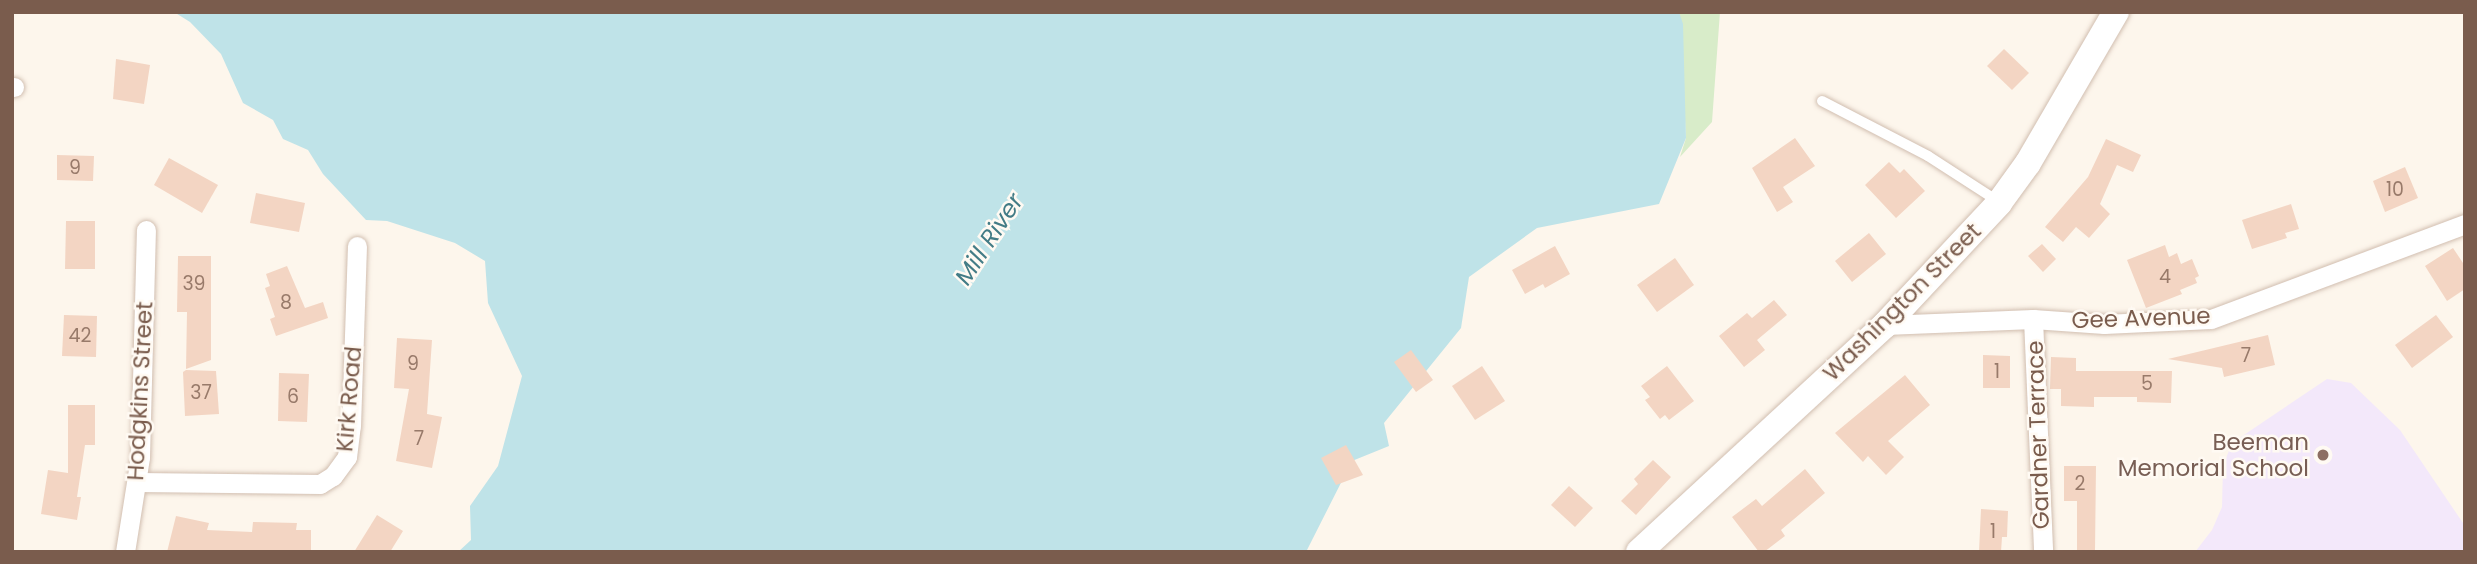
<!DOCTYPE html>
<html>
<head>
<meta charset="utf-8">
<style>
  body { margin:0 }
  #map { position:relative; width:2477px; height:564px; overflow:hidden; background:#fdf6ec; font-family:Poppins,sans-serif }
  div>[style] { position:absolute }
  .education>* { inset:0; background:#f3e8fa }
  .green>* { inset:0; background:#d8ecc9 }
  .water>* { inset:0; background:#bfe3e8 }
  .building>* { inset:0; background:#f3d5c3 }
  .roads { filter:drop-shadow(0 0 2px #d1beb0) drop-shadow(0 0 2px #d1beb0) }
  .service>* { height:10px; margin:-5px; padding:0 5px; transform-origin:5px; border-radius:5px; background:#fff }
  .minor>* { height:19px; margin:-9.5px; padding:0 9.5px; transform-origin:9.5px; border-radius:9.5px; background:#fff }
  .secondary>* { height:26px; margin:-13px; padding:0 13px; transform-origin:13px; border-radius:13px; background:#fff }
  .dots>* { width:19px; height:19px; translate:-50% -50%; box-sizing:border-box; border:4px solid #fffaf3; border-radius:50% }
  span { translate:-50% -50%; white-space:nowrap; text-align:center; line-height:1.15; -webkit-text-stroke:5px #fffaf3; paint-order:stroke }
  .number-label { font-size:19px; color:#987a6a }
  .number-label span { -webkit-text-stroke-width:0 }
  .street-label { font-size:23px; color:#7a5c4d }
  .education-label { font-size:23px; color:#785e54 }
  .right { translate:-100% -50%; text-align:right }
  .water-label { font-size:24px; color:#437c86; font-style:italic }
  .frame { position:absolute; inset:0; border:14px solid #7a5c4d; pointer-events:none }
</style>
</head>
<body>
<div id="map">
  <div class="education">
    <div style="clip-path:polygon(2327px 379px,2351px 383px,2400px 430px,2465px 526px,2465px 552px,2195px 552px,2212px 530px,2222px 507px,2223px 466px,2232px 443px)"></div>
  </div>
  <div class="green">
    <div style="clip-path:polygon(1679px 12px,1720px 12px,1712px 122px,1680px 157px,1686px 138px)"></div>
  </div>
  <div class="water">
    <div style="clip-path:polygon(174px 12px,1679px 12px,1683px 24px,1686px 138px,1659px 204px,1537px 228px,1469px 277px,1461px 328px,1384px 423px,1389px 446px,1352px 461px,1306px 552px,458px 552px,471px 540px,470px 506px,498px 466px,522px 376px,488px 303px,485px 261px,455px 243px,387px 221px,366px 220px,323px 174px,308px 150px,283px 139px,273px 120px,243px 103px,221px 54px,190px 22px)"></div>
  </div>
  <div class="building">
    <div style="clip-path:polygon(2004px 49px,2029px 73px,2012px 90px,1987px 66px)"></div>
    <div style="clip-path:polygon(116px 59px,150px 65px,144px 104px,113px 99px)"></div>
    <div style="clip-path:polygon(1795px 138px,1815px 166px,1783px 187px,1793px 202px,1777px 212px,1752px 168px)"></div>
    <div style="clip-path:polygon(2106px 139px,2141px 155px,2133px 172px,2117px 165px,2100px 204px,2110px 214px,2089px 238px,2076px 227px,2063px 242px,2045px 227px,2088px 177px)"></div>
    <div style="clip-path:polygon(57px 155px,94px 156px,93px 181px,57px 180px)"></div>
    <div style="clip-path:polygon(169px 158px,218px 185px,202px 213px,154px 185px)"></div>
    <div style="clip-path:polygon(1889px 162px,1900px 173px,1904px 169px,1925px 191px,1896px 218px,1865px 185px)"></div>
    <div style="clip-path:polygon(2405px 167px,2418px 198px,2385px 212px,2373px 181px)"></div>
    <div style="clip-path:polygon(256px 193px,305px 203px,299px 232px,250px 223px)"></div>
    <div style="clip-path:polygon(2291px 204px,2299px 229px,2285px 233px,2287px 238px,2252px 249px,2242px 220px)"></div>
    <div style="clip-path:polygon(66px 221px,95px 221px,95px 269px,65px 269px)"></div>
    <div style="clip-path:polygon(1869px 233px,1886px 254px,1852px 282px,1835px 261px)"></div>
    <div style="clip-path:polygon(2042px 244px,2056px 259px,2043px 272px,2028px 256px)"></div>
    <div style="clip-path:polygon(2165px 245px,2169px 257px,2177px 253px,2181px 264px,2192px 259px,2199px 276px,2195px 278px,2197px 283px,2180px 290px,2182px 294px,2146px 308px,2127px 260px)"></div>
    <div style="clip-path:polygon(1555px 246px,1570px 274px,1545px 288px,1543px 284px,1525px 294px,1512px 270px)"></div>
    <div style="clip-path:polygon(2453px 248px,2465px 266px,2465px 289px,2447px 301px,2425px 266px)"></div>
    <div style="clip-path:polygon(178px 256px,211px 256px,211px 360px,186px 369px,187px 312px,177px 312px)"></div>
    <div style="clip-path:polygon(1675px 258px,1694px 285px,1657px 312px,1637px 285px)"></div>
    <div style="clip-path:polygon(287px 266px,305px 308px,323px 302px,328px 318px,276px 336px,270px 319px,275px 317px,265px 288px,270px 286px,266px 274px)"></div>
    <div style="clip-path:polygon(1774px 300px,1787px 315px,1757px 340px,1765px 350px,1744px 367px,1719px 336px,1747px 313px,1752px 318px)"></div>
    <div style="clip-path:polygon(64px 315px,97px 316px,96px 357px,62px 356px)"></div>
    <div style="clip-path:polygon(2436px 315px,2453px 337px,2412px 368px,2395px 345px)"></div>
    <div style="clip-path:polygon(2268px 335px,2275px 365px,2224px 377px,2222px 368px,2168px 359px)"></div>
    <div style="clip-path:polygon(397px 338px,432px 340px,427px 414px,442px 417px,432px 468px,396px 461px,409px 389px,394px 388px)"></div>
    <div style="clip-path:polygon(1411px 350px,1433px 380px,1416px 392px,1394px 362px)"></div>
    <div style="clip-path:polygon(1983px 355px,2010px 356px,2010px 388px,1983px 388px)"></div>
    <div style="clip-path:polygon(2051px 357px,2076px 358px,2076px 371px,2172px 371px,2171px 403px,2137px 402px,2137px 397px,2094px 397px,2094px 407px,2061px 406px,2061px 389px,2050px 389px)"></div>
    <div style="clip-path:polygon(1482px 366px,1505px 401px,1475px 420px,1452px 386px)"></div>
    <div style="clip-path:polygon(1667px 366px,1694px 401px,1669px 420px,1665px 415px,1660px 419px,1645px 400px,1650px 397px,1641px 386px)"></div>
    <div style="clip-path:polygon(186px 370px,216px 371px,219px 414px,185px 416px,183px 372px)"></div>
    <div style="clip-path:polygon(279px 373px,309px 374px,307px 422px,278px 421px)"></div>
    <div style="clip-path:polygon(1905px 375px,1930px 405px,1888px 441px,1904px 457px,1886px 475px,1868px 456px,1863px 462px,1835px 433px)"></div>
    <div style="clip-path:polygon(68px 405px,95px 405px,95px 445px,85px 445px,77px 497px,81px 497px,77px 520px,41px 514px,48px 470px,68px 473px)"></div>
    <div style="clip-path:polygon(1346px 445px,1363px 475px,1336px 485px,1321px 458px)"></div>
    <div style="clip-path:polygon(1653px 460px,1671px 477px,1636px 515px,1621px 501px,1638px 484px,1634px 479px)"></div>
    <div style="clip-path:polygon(2064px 466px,2096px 466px,2095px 552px,2077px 552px,2077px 501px,2064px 501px)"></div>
    <div style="clip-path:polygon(1805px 469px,1825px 493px,1781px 530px,1785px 536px,1764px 552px,1759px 552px,1732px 517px,1756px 499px,1762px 506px)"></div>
    <div style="clip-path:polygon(1569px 486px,1593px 508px,1575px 527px,1551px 505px)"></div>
    <div style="clip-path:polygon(1981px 509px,2008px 511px,2007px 537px,2002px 537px,2001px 552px,1979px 552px)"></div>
    <div style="clip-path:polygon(377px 515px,403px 531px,390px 552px,354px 552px)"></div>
    <div style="clip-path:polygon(176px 516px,209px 523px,207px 530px,252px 532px,253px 522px,297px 523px,296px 530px,311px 530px,311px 551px,167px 552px)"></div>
  </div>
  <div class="roads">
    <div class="service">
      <div style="left:1822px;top:101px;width:119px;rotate:27.4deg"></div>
      <div style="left:1928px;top:156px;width:85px;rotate:32.9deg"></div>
    </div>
    <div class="minor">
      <div style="left:12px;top:87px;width:2px"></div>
      <div style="left:2033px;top:319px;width:233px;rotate:87.5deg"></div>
      <div style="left:1885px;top:325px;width:148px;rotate:-2.3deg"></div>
      <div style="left:2033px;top:319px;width:71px;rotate:4deg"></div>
      <div style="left:2104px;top:324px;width:107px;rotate:-2.7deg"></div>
      <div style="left:2211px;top:319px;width:271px;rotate:-20.5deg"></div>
      <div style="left:137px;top:482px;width:183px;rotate:0.6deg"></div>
      <div style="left:320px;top:484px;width:15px;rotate:-32deg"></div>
      <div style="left:333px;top:476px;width:24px;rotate:-54deg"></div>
      <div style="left:347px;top:457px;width:31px;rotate:-83deg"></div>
      <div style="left:351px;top:426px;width:180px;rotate:-88.1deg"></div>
      <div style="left:125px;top:552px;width:96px;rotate:-81deg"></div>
      <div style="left:140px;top:457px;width:227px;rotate:-88.5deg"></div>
    </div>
    <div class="secondary">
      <div style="left:1639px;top:552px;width:335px;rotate:-42.7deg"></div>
      <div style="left:1885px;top:325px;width:167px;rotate:-46.9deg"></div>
      <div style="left:1999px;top:203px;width:49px;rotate:-54.1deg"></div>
      <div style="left:2028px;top:163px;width:175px;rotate:-59.8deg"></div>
    </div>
  </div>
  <div class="dots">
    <div style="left:2323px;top:455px;background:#8d6e63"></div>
  </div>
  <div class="number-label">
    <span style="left:75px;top:168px">9</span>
    <span style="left:2395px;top:190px">10</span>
    <span style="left:2165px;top:277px">4</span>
    <span style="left:194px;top:284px">39</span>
    <span style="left:286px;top:303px">8</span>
    <span style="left:80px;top:336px">42</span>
    <span style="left:2246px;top:356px">7</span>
    <span style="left:413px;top:364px">9</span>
    <span style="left:1997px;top:372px">1</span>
    <span style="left:2147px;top:384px">5</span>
    <span style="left:201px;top:393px">37</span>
    <span style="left:293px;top:397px">6</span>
    <span style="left:419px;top:439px">7</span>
    <span style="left:2080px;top:484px">2</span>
    <span style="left:1993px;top:532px">1</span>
  </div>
  <div class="street-label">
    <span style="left:1902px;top:302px;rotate:-45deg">Washington Street</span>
    <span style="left:2141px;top:318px;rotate:-2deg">Gee Avenue</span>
    <span style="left:140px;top:391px;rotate:-87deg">Hodgkins Street</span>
    <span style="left:349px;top:399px;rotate:-85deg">Kirk Road</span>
    <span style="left:2038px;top:435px;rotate:-92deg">Gardner Terrace</span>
  </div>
  <div class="education-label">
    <span class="right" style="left:2309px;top:455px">Beeman<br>Memorial School</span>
  </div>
  <div class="water-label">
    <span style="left:989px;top:239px;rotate:-57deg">Mill River</span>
  </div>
  <div class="frame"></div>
</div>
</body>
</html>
